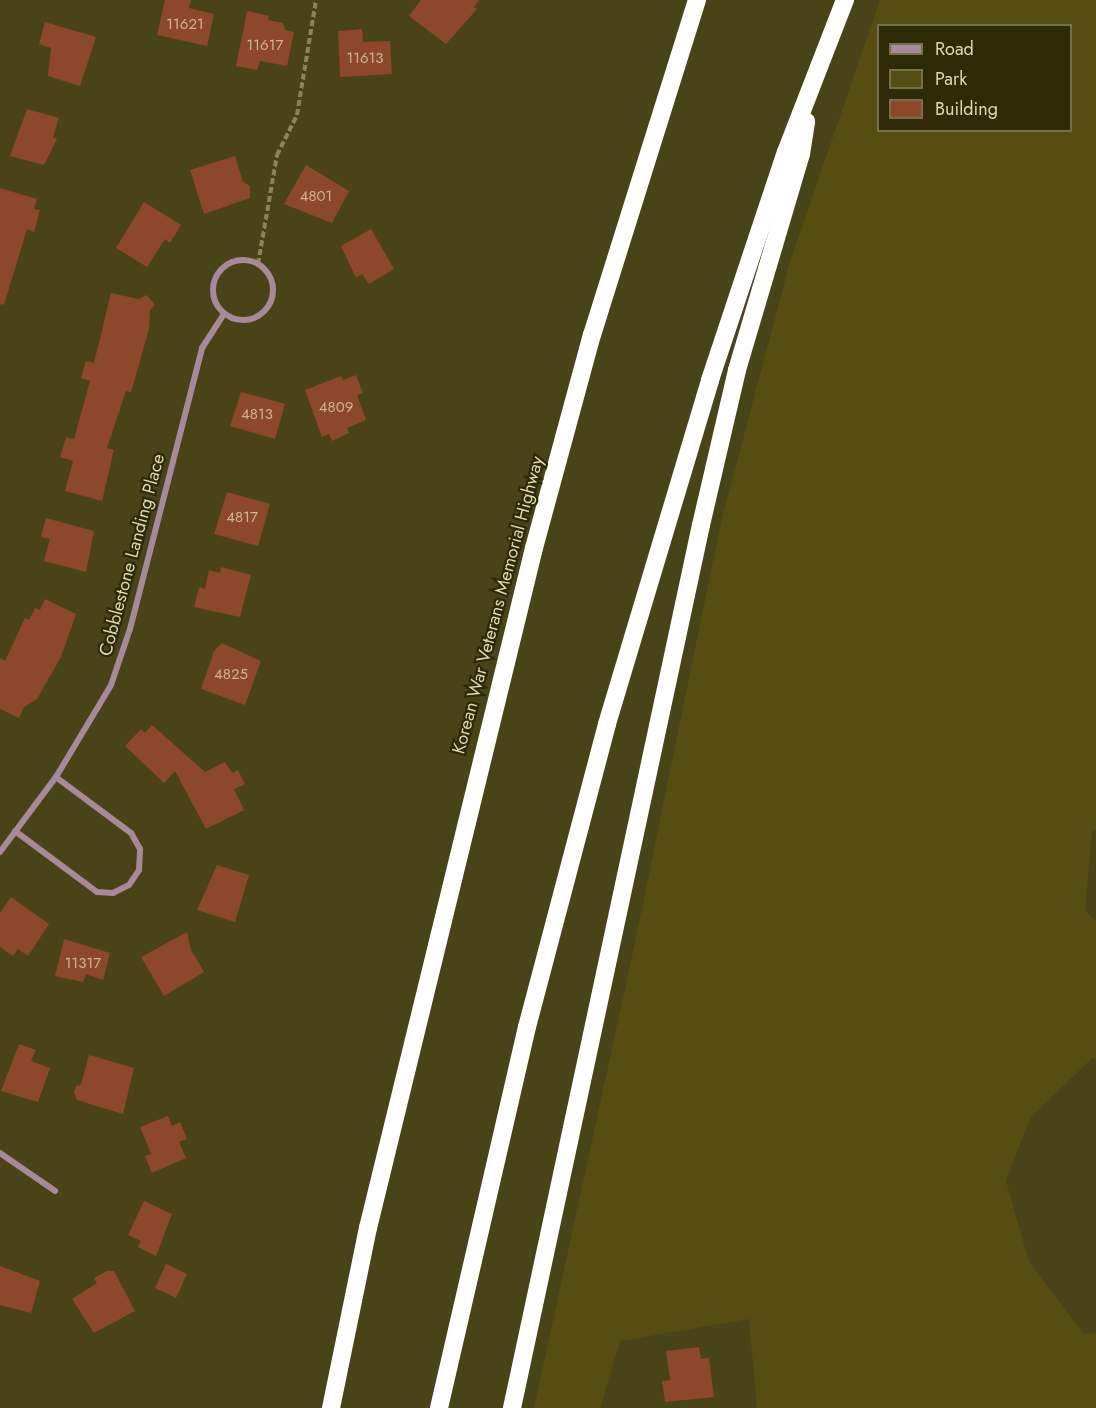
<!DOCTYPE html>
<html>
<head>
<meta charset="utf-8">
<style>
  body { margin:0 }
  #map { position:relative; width:1096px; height:1408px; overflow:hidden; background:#494318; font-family:Jost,sans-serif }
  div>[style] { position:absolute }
  .green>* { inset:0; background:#564e10 }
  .building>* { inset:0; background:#8d472b }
  .path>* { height:4px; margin-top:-2px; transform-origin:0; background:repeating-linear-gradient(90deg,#89845b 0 6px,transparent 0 9px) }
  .minor>* { height:6px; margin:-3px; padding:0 3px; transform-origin:3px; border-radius:3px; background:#a6899b }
  .minor>.ring { margin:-3px; padding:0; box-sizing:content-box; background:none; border:6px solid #a6899b; border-radius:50% }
  .motorway>* { height:18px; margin:-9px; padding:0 9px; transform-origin:9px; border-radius:9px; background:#fff }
  span { translate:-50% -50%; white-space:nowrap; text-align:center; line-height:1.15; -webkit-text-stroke:4.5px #2e2906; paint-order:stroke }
  .number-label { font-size:15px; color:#cab591 }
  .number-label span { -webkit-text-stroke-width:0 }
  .street-label { font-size:18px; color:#dedab3 }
  .legend { position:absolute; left:877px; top:24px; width:195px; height:108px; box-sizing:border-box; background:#2e2906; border:2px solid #74704b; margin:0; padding:8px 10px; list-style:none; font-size:18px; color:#dedab3 }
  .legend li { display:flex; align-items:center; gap:12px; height:30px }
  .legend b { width:30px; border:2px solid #74704b }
</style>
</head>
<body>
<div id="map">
  <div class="green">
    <div style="clip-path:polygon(evenodd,880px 0,1096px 0,1096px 830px,1092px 831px,1085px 911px,1096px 921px,1096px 1059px,1092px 1058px,1030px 1118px,1006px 1181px,1029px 1262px,1083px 1333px,1096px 1334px,1096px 1408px,757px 1408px,749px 1319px,620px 1341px,600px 1408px,534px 1408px,633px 952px,721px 522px,790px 262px,880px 0,878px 26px,1070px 26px,1070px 130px,878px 130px,878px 26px)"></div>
  </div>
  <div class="building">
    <div style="clip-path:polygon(165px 0,191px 0,189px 8px,214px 14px,207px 46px,157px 35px)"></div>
    <div style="clip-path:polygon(421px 0,479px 0,474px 7px,477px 9px,446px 44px,409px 16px)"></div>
    <div style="clip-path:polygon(247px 11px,269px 16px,268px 20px,283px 23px,285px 30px,294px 32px,287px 66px,260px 61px,257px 70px,236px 66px)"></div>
    <div style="clip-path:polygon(45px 22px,96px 37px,80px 86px,48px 76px,51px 48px,39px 44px)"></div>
    <div style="clip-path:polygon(362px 29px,363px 42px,390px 41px,392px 74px,340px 77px,338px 31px)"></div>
    <div style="clip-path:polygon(27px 109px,59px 118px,53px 137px,57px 139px,44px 165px,10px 156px)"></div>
    <div style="clip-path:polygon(235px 156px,243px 182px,250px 186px,250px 198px,204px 214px,190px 170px)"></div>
    <div style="clip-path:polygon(306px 165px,349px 191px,332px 223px,284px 204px)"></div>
    <div style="clip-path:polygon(0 188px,37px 199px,34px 209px,40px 210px,34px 232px,27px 229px,4px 305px,0 304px)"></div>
    <div style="clip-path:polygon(144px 202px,181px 225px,170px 243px,165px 239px,147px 267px,116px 248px)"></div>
    <div style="clip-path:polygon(371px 229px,394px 269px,369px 284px,362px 274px,356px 278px,341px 246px)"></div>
    <div style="clip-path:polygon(111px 293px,138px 299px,147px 295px,155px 305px,150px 310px,149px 329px,131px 392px,126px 391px,107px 448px,114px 450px,102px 501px,65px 491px,73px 461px,60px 457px,66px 437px,74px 439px,90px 381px,81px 378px,86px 361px,94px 363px)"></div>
    <div style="clip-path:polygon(356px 375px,363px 393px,357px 395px,366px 420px,347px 428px,349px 433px,332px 441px,329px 434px,322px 437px,305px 390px,341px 376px,343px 380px)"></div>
    <div style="clip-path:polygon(241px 392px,285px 404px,275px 439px,230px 426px)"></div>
    <div style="clip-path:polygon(227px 492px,270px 504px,258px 546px,214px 534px)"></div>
    <div style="clip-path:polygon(46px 518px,94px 531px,86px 572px,44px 561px,50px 539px,41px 537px)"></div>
    <div style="clip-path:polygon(221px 567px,251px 575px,240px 617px,194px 607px,199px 587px,205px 589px,209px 570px,220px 573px)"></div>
    <div style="clip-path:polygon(45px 599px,76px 614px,61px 657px,37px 699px,24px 707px,19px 718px,0 709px,0 658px,5px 661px,25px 618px,29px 620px,35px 608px,40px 610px)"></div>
    <div style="clip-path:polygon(222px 643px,261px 661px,245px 705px,201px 689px,214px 651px)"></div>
    <div style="clip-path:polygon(152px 725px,205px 772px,225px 762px,232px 773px,238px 770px,245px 784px,234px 789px,244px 810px,206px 829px,175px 771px,164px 783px,125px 746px,141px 729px,145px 733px)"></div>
    <div style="clip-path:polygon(217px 865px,249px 875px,235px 922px,197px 910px)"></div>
    <div style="clip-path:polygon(11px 897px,49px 924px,28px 956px,18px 949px,13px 956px,0 947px,0 913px)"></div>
    <div style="clip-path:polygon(187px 932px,191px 950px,204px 972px,164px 996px,141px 957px)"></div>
    <div style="clip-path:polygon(64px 939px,110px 953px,103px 980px,86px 974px,83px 982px,55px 976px)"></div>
    <div style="clip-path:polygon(19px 1044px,36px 1050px,31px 1061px,50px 1068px,38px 1102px,1px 1091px)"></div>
    <div style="clip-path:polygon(89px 1055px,134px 1068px,123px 1114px,77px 1100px,74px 1093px,76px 1086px,81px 1085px)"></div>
    <div style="clip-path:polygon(168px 1116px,172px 1126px,180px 1122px,187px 1139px,179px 1142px,186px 1158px,152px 1173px,145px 1156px,151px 1154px,140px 1127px)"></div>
    <div style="clip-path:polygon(144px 1201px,172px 1214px,156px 1256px,138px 1247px,141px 1241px,128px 1235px)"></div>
    <div style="clip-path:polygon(166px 1264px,187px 1274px,176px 1298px,155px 1288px)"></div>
    <div style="clip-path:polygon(0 1266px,40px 1281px,31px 1313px,0 1305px)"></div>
    <div style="clip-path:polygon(107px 1271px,114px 1271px,135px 1311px,94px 1333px,72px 1299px,97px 1283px,94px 1278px)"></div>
    <div style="clip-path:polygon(699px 1347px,701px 1359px,709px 1358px,714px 1397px,665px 1402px,662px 1381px,670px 1380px,666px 1351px)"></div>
  </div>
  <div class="path">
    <div style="left:258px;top:264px;width:111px;rotate:-80.1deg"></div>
    <div style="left:277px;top:155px;width:45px;rotate:-63.4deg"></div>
    <div style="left:297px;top:115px;width:117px;rotate:-80.6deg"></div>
  </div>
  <div class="minor">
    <div class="ring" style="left:213px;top:260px;width:54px;height:54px"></div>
    <div style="left:15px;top:831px;width:102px;rotate:36.6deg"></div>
    <div style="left:97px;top:892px;width:16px;rotate:4deg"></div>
    <div style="left:113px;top:893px;width:18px;rotate:-27deg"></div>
    <div style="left:129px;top:885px;width:18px;rotate:-56deg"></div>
    <div style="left:139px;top:870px;width:21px;rotate:-87deg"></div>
    <div style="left:140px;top:849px;width:18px;rotate:-119deg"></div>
    <div style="left:131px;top:833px;width:94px;rotate:-143.3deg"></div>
    <div style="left:0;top:852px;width:94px;rotate:-53.3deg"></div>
    <div style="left:56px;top:777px;width:107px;rotate:-59.1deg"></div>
    <div style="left:111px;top:685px;width:59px;rotate:-71.3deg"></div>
    <div style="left:130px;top:629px;width:290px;rotate:-75.6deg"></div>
    <div style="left:202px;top:348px;width:40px;rotate:-57.1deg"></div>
    <div style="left:0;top:1153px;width:67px;rotate:34.6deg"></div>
  </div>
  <div class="motorway">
    <div style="left:331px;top:1408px;width:184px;rotate:-78.4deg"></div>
    <div style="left:368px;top:1228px;width:700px;rotate:-76.28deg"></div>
    <div style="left:534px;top:548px;width:221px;rotate:-74.8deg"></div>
    <div style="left:592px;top:335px;width:351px;rotate:-72.6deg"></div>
    <div style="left:439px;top:1408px;width:391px;rotate:-77deg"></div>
    <div style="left:527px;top:1027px;width:313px;rotate:-75.2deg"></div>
    <div style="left:607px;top:724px;width:359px;rotate:-73.3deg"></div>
    <div style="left:710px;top:380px;width:240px;rotate:-71.6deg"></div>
    <div style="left:786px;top:152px;width:163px;rotate:-68.8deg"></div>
    <div style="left:512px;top:1408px;width:903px;rotate:-77.92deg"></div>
    <div style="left:701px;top:525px;width:159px;rotate:-76.9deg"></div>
    <div style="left:737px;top:370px;width:225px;rotate:-73.5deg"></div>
    <div style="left:801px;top:154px;width:33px;rotate:-81deg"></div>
  </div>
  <div class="number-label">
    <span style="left:185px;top:25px">11621</span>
    <span style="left:265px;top:46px">11617</span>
    <span style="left:365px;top:59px">11613</span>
    <span style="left:316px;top:197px">4801</span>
    <span style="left:336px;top:408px">4809</span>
    <span style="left:257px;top:415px">4813</span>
    <span style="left:242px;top:518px">4817</span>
    <span style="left:231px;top:675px">4825</span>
    <span style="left:83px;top:964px">11317</span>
  </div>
  <div class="street-label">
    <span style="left:132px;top:555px;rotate:-75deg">Cobblestone Landing Place</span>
    <span style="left:498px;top:605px;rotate:-75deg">Korean War Veterans Memorial Highway</span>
  </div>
  <ul class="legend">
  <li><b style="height:8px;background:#a6899b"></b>Road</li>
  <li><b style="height:16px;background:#564e10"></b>Park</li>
  <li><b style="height:16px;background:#8d472b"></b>Building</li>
  </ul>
</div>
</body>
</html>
